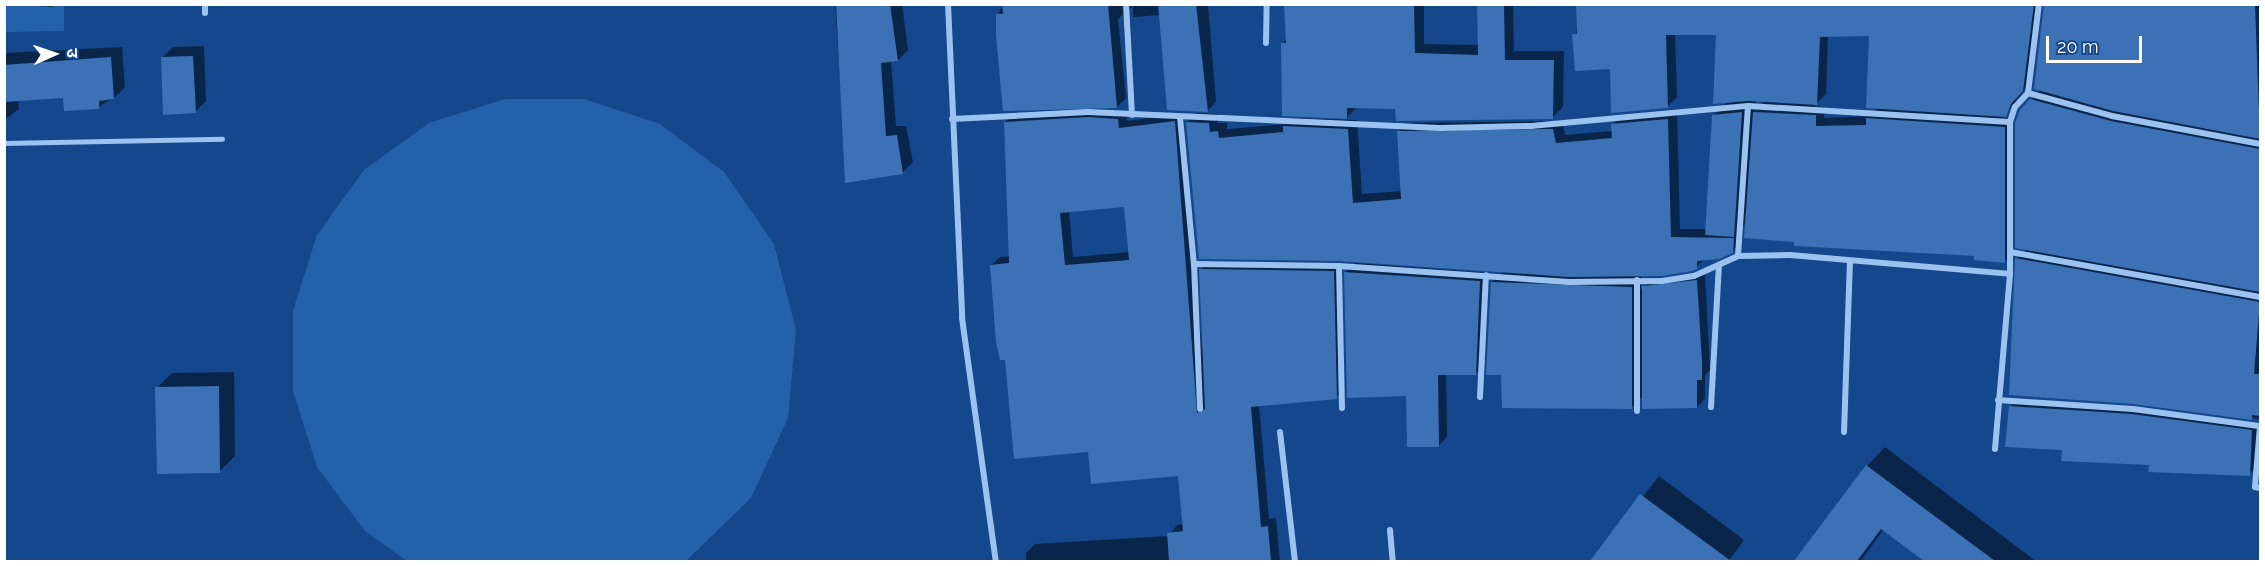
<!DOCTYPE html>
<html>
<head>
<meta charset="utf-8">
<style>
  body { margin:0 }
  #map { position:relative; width:2265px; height:566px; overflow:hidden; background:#14478b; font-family:Raleway,"Noto Sans Devanagari",sans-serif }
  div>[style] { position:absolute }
  .green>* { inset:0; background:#2561ab }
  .shadow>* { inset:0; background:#0007 }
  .building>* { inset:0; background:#3c71b5 }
  .service>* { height:4.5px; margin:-2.25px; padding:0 2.25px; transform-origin:2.25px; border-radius:2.25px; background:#9cc2f0 }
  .minor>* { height:6px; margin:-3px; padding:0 3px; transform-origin:3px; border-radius:3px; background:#9cc2f0 }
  span { translate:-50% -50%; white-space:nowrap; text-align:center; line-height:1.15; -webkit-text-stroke:5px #14478b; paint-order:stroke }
  .frame { position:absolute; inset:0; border:6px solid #fff; pointer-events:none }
  .north { position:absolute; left:24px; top:24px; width:60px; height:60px; -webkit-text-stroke:4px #14478b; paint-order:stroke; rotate:87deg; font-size:16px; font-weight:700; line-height:24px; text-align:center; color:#fff }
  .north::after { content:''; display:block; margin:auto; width:21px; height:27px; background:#fff; clip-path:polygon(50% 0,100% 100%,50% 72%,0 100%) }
  .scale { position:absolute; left:2046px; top:36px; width:96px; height:27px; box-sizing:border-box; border:3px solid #fff; border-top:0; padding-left:8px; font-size:18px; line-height:21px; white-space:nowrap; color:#fff; -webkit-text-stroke:4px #14478b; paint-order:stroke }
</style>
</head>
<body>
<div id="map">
  <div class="green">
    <div style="clip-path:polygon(4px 5px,64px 5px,64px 31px,5px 32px)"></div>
    <div style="clip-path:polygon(505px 99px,584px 99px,660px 124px,724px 172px,774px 244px,796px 330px,788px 418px,751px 498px,686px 561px,407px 561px,365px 531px,317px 467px,293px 391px,293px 311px,317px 235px,364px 170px,429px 123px)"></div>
  </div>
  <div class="shadow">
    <div style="clip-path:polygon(4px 4px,56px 4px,53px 7px)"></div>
    <div style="clip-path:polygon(835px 4px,902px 4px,908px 50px,898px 60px,891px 60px,896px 126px,906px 126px,913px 162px,903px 172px,847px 181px)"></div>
    <div style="clip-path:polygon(1003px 4px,1208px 4px,1216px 102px,1207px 111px,1160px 15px,1133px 17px,1133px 6px,1118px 19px,1126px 98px,1117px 107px,998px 15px)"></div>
    <div style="clip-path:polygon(1285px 4px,1424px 4px,1424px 44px,1479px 45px,1478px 4px,1513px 4px,1514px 51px,1564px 51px,1563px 107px,1553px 117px,1357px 107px,1347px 117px,1282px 43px,1287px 39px)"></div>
    <div style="clip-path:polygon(evenodd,1577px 4px,2041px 4px,2032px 80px,2003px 118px,2013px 118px,2013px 253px,2004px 262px,1976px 255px,1796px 240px,1747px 222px,1739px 230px,1742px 242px,1732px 251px,1705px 259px,1696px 267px,1641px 274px,1641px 290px,1652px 279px,1705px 273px,1710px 370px,1705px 375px,1705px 399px,1697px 407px,1644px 395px,1631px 408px,1503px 374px,1492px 282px,1504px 271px,1339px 259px,1187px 122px,1196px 113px,1218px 114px,1218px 123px,1227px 123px,1227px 129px,1286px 124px,1293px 118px,1357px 120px,1362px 194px,1402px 191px,1398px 132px,1408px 123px,1562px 121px,1565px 135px,1613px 131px,1613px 124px,1622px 115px,1677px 110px,1680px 229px,1707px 229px,1714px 115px,1728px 101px,1718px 34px,1675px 34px,1677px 97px,1667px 107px,1612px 67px,1576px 69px,1577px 4px,1870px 34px,1879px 107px,1870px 116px,1824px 118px,1825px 107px,1814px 106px,1826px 94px,1828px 35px,1870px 34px,1577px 4px,1756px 100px,1766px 100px,1755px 112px,1756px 100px)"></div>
    <div style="clip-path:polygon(2046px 4px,2260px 4px,2260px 419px,2133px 402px,2017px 259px,2027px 248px,2021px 111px,2041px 90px)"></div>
    <div style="clip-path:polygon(204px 46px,206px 101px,195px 112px,162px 58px,173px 47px)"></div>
    <div style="clip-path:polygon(122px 47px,125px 87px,114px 98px,98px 107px,64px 96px,18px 100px,19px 109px,4px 120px,4px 53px)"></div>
    <div style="clip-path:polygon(evenodd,1126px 111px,1127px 121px,1183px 113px,1202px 356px,1201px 270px,1210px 261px,1342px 263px,1344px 389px,1336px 398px,1259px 405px,1269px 519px,1276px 518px,1280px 562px,1026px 562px,1026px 553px,1035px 544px,1169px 536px,1177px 525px,1184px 524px,1180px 474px,1090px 451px,1006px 358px,991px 265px,1000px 257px,1011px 256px,1005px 122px,1014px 114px,1126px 111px,1125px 206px,1130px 252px,1073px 257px,1069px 211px,1125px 206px)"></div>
    <div style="clip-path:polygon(1355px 263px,1489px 273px,1484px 365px,1475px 374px,1446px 374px,1447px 437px,1438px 446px,1346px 272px)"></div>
    <div style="clip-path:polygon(234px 372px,235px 456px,220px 471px,157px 388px,172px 373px)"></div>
    <div style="clip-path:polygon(2017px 400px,2260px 424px,2257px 466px,2250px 473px,2150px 470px,2150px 463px,2010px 407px)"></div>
    <div style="clip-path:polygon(1885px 447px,2037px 562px,1926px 562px,1884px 529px,1860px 562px,1814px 562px,1802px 553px,1867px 466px)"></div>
    <div style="clip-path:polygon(1659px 476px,1744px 540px,1728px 562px,1591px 562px)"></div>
  </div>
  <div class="building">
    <div style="clip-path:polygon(836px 4px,890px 4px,898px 61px,881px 63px,886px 136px,897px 135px,903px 174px,845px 183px)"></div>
    <div style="clip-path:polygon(1002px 4px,1108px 4px,1117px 108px,1003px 111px,996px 36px,996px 14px,1003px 14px)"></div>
    <div style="clip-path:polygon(1158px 4px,1196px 4px,1208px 112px,1167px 110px)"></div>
    <div style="clip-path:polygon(1284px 4px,1414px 4px,1415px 53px,1478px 55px,1477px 4px,1504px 4px,1505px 60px,1554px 60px,1553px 119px,1396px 121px,1395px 109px,1347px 108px,1347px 119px,1282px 116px,1281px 43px,1286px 43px)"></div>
    <div style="clip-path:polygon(1576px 4px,2034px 4px,2023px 91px,2011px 104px,2006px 117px,1866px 108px,1869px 36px,1820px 37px,1817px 105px,1748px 101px,1713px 104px,1716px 35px,1666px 35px,1668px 108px,1611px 113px,1610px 69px,1575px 71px,1572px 34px,1577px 34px)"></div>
    <div style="clip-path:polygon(2044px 4px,2255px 4px,2260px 139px,2113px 111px,2034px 89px)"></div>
    <div style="clip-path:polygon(193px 56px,196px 113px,163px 115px,161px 57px)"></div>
    <div style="clip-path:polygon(111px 57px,114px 99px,99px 101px,99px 109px,64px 111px,63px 98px,4px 102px,4px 65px)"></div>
    <div style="clip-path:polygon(2030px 99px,2111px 121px,2260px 149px,2260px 292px,2015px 248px,2015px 123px,2020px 110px)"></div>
    <div style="clip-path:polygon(1742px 112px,1734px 237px,1705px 235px,1712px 115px)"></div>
    <div style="clip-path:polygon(1753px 112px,1816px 115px,1816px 126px,1866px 125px,1866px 118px,2005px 127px,2005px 263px,1974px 260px,1974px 256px,1794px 246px,1794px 242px,1744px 238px)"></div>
    <div style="clip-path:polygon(evenodd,1088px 117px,1118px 119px,1119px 128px,1175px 121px,1197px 413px,1205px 409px,1199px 269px,1334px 271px,1337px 399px,1251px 407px,1261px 527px,1268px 526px,1271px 561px,1169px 561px,1167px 533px,1183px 531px,1178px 476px,1091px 484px,1088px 452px,1014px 459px,1005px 360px,1000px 360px,996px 342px,990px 265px,1009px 263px,1004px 122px,1088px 117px,1124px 207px,1129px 260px,1065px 265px,1060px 213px,1124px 207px)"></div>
    <div style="clip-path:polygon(1668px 119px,1671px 237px,1734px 238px,1733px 253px,1719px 259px,1697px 261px,1697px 269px,1692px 271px,1662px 276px,1569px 277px,1339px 261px,1199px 259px,1186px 122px,1209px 123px,1210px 132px,1218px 131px,1219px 138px,1283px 132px,1283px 126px,1348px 129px,1353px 203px,1401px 199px,1397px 131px,1553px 129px,1556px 143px,1612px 138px,1611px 124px)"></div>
    <div style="clip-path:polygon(2015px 258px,2260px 302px,2254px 374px,2260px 374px,2260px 416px,2252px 415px,2252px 420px,2133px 404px,2009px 395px)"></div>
    <div style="clip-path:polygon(1344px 272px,1480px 281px,1476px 375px,1438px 375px,1439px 447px,1407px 447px,1406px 396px,1347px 398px)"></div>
    <div style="clip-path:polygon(1697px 280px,1702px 361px,1702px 380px,1697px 380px,1697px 408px,1642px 409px,1642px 286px)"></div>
    <div style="clip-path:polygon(1491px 282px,1632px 287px,1632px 409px,1502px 408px,1501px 375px,1486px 375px)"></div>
    <div style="clip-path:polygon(219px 386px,220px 473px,157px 474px,155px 387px)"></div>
    <div style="clip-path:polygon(2009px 406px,2132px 414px,2252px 430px,2250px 476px,2148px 472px,2149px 465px,2061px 461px,2062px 450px,2005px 447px)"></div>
    <div style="clip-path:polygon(1866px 465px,1995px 561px,1924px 561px,1881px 529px,1857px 561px,1794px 561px)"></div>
    <div style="clip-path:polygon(1640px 494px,1731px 561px,1590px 561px)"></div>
  </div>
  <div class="service">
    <div style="left:4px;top:143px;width:218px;rotate:-1.1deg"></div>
  </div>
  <div class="minor">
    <div style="left:948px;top:4px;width:314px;rotate:87.4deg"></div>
    <div style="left:962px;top:318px;width:246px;rotate:82.1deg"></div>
    <div style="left:1126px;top:4px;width:111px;rotate:86.9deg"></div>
    <div style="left:205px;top:13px;width:9px;rotate:-90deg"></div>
    <div style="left:1266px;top:43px;width:39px;rotate:-89deg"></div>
    <div style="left:2028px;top:93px;width:87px;rotate:15.3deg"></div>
    <div style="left:2112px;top:116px;width:151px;rotate:10.7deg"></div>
    <div style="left:1180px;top:117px;width:148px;rotate:84.6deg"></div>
    <div style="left:1194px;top:264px;width:145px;rotate:87.6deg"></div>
    <div style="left:952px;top:119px;width:136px;rotate:-2.9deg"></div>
    <div style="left:1088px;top:112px;width:352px;rotate:2.6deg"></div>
    <div style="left:1440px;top:128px;width:91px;rotate:-1.3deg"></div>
    <div style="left:1531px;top:126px;width:218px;rotate:-5.3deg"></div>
    <div style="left:1748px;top:106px;width:262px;rotate:3.5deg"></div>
    <div style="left:2010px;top:252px;width:254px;rotate:10.2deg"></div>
    <div style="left:1738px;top:256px;width:52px;rotate:-1.1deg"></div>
    <div style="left:1790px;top:255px;width:221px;rotate:4.9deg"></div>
    <div style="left:1194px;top:264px;width:145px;rotate:0.8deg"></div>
    <div style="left:1339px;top:266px;width:231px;rotate:4deg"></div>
    <div style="left:1569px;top:282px;width:93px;rotate:-0.6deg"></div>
    <div style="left:1662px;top:281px;width:32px;rotate:-9deg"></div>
    <div style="left:1694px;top:276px;width:48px;rotate:-24.4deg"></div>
    <div style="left:1738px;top:256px;width:150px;rotate:-86.2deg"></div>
    <div style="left:1339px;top:266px;width:142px;rotate:88.8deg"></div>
    <div style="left:1637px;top:280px;width:131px;rotate:90deg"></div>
    <div style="left:1480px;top:397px;width:122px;rotate:-87.2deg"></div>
    <div style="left:1998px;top:400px;width:135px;rotate:3.8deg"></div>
    <div style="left:2133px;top:409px;width:127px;rotate:7.7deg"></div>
    <div style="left:1711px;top:407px;width:142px;rotate:-86.8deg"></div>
    <div style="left:2260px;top:426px;width:61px;rotate:94.7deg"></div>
    <div style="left:2255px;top:487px;width:5px;rotate:11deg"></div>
    <div style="left:1280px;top:432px;width:131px;rotate:83.4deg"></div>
    <div style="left:1844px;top:432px;width:171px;rotate:-88deg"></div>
    <div style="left:1995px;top:449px;width:176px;rotate:-85.1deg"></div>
    <div style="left:2010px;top:274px;width:152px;rotate:-90deg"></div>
    <div style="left:2010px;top:122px;width:16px;rotate:-72deg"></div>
    <div style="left:2015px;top:107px;width:19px;rotate:-47deg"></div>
    <div style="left:2028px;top:93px;width:90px;rotate:-83deg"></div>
    <div style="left:1390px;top:530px;width:32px;rotate:85deg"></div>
  </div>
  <div class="frame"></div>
  <div class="north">उ</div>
  <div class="scale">20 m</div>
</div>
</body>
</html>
